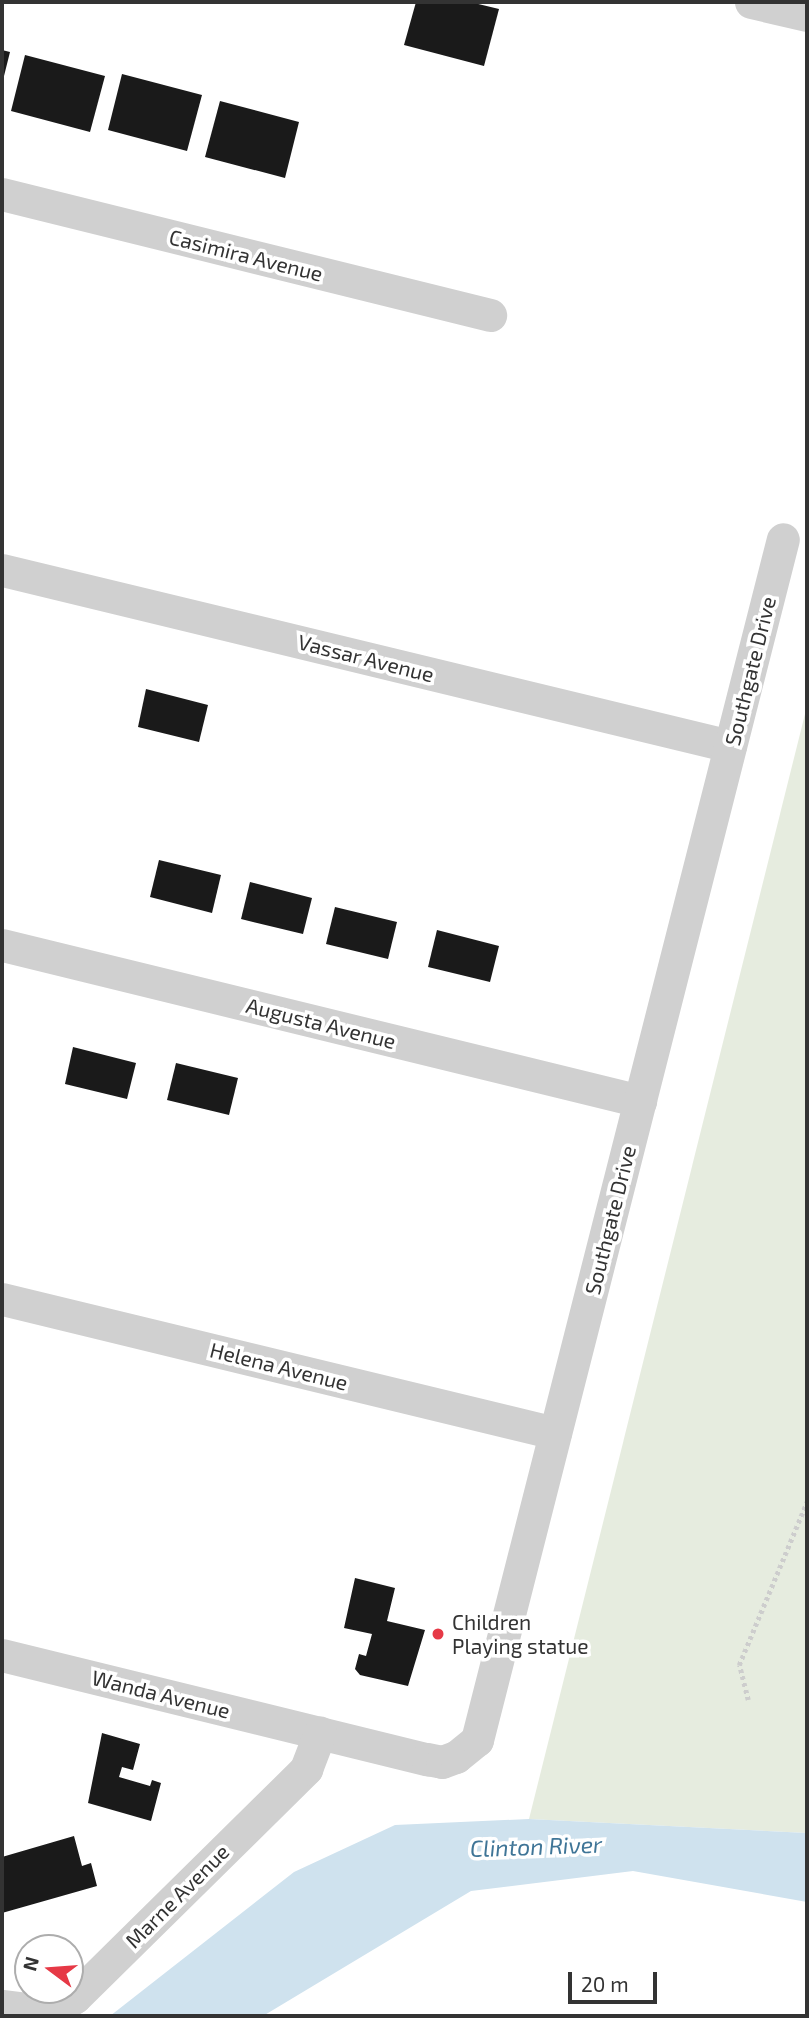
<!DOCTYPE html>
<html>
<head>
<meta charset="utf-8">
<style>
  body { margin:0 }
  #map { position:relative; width:809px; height:2018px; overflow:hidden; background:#fff; font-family:"Exo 2",sans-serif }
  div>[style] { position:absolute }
  .green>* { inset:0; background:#e6ecdf }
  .water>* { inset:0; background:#cfe2ee }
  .building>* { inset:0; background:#1a1a1a }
  .path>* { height:4.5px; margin-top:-2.25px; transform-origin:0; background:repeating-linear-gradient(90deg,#cdcdcd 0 3.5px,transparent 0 7px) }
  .minor>* { height:33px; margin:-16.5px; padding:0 16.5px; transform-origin:16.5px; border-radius:16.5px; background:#d0d0d0 }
  .dots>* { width:19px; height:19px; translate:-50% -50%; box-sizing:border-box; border:4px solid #fff; border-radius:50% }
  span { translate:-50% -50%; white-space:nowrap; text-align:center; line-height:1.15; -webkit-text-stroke:7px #fff; paint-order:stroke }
  .street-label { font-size:21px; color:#333 }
  .poi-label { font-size:21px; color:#333 }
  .left { translate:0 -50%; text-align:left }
  .water-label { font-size:23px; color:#3f7597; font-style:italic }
  .frame { position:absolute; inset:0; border:4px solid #333; pointer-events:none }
  .north { position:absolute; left:14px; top:1934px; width:70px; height:70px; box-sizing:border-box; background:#fff; border:2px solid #adadad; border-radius:50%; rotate:286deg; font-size:19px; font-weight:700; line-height:28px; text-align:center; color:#333 }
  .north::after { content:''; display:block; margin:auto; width:24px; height:32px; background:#e63946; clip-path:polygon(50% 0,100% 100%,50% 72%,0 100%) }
  .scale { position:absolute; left:568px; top:1972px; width:89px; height:32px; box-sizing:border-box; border:4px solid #333; border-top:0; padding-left:9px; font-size:21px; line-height:24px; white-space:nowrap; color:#333; -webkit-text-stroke:5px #fff; paint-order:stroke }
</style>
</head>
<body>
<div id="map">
  <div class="green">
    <div style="clip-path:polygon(807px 706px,807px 1833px,529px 1819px)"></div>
  </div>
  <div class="water">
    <div style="clip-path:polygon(529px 1819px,807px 1833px,807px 1902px,633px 1871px,471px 1891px,263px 2016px,110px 2016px,294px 1872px,395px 1825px)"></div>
  </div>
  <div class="building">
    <div style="clip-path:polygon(416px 2px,470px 2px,499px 9px,484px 66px,404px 45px)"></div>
    <div style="clip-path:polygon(2px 50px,10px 52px,3px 80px,2px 80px)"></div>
    <div style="clip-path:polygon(25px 55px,105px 76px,90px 132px,11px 111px)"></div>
    <div style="clip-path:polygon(122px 74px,202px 95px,187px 151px,108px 130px)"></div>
    <div style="clip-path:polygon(220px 101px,299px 122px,285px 178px,205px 157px)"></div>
    <div style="clip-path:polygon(146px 689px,208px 705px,199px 742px,138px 727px)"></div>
    <div style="clip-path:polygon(159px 860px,221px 875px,212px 913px,150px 897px)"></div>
    <div style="clip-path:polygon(250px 882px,312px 898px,303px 934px,241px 919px)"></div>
    <div style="clip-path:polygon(335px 907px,397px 922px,388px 959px,326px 944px)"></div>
    <div style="clip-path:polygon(437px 930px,499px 946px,490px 982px,428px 967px)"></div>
    <div style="clip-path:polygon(73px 1047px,136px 1063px,127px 1099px,65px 1084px)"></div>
    <div style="clip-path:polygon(176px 1063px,238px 1078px,229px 1115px,167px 1100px)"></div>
    <div style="clip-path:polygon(355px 1578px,395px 1588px,387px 1621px,425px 1630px,408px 1686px,360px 1675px,355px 1669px,359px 1654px,366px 1656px,372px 1634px,344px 1628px)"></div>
    <div style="clip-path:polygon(102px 1733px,140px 1744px,133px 1770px,122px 1767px,119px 1777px,150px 1786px,152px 1780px,161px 1783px,151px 1821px,88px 1803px)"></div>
    <div style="clip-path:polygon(74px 1836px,82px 1866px,91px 1863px,97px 1886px,2px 1913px,2px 1857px)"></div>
  </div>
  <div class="path">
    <div style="left:748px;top:1700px;width:36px;rotate:-104deg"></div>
    <div style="left:739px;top:1665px;width:177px;rotate:-67.4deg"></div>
  </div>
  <div class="minor">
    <div style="left:751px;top:2px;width:57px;rotate:13.1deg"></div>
    <div style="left:2px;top:194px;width:503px;rotate:13.93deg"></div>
    <div style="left:2px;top:570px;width:749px;rotate:13.59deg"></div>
    <div style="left:2px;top:945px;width:657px;rotate:13.74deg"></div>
    <div style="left:2px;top:1299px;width:569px;rotate:13.62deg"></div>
    <div style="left:2px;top:1655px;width:438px;rotate:13.8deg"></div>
    <div style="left:427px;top:1759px;width:15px;rotate:11deg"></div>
    <div style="left:442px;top:1762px;width:15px;rotate:-20deg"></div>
    <div style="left:456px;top:1757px;width:27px;rotate:-39deg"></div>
    <div style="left:477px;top:1740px;width:1239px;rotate:-75.71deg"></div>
    <div style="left:2px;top:2006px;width:38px;rotate:7deg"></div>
    <div style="left:40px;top:2011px;width:18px;rotate:-9deg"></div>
    <div style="left:58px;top:2008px;width:20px;rotate:-33deg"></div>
    <div style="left:75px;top:1997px;width:325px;rotate:-44.6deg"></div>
    <div style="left:306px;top:1769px;width:39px;rotate:-69deg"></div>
  </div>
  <div class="dots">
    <div style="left:438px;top:1634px;background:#e63946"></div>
  </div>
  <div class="street-label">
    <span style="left:246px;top:255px;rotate:14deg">Casimira Avenue</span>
    <span style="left:366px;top:658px;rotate:14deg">Vassar Avenue</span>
    <span style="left:750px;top:671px;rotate:-76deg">Southgate Drive</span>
    <span style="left:321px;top:1023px;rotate:14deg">Augusta Avenue</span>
    <span style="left:610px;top:1220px;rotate:-76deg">Southgate Drive</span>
    <span style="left:279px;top:1366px;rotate:14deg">Helena Avenue</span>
    <span style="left:161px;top:1694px;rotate:14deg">Wanda Avenue</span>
    <span style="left:177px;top:1896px;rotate:-45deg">Marne Avenue</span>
  </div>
  <div class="poi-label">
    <span class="left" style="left:452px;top:1634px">Children<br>Playing statue</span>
  </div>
  <div class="water-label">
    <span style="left:536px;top:1846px;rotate:-2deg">Clinton River</span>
  </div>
  <div class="frame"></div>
  <div class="north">N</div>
  <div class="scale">20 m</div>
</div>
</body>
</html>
